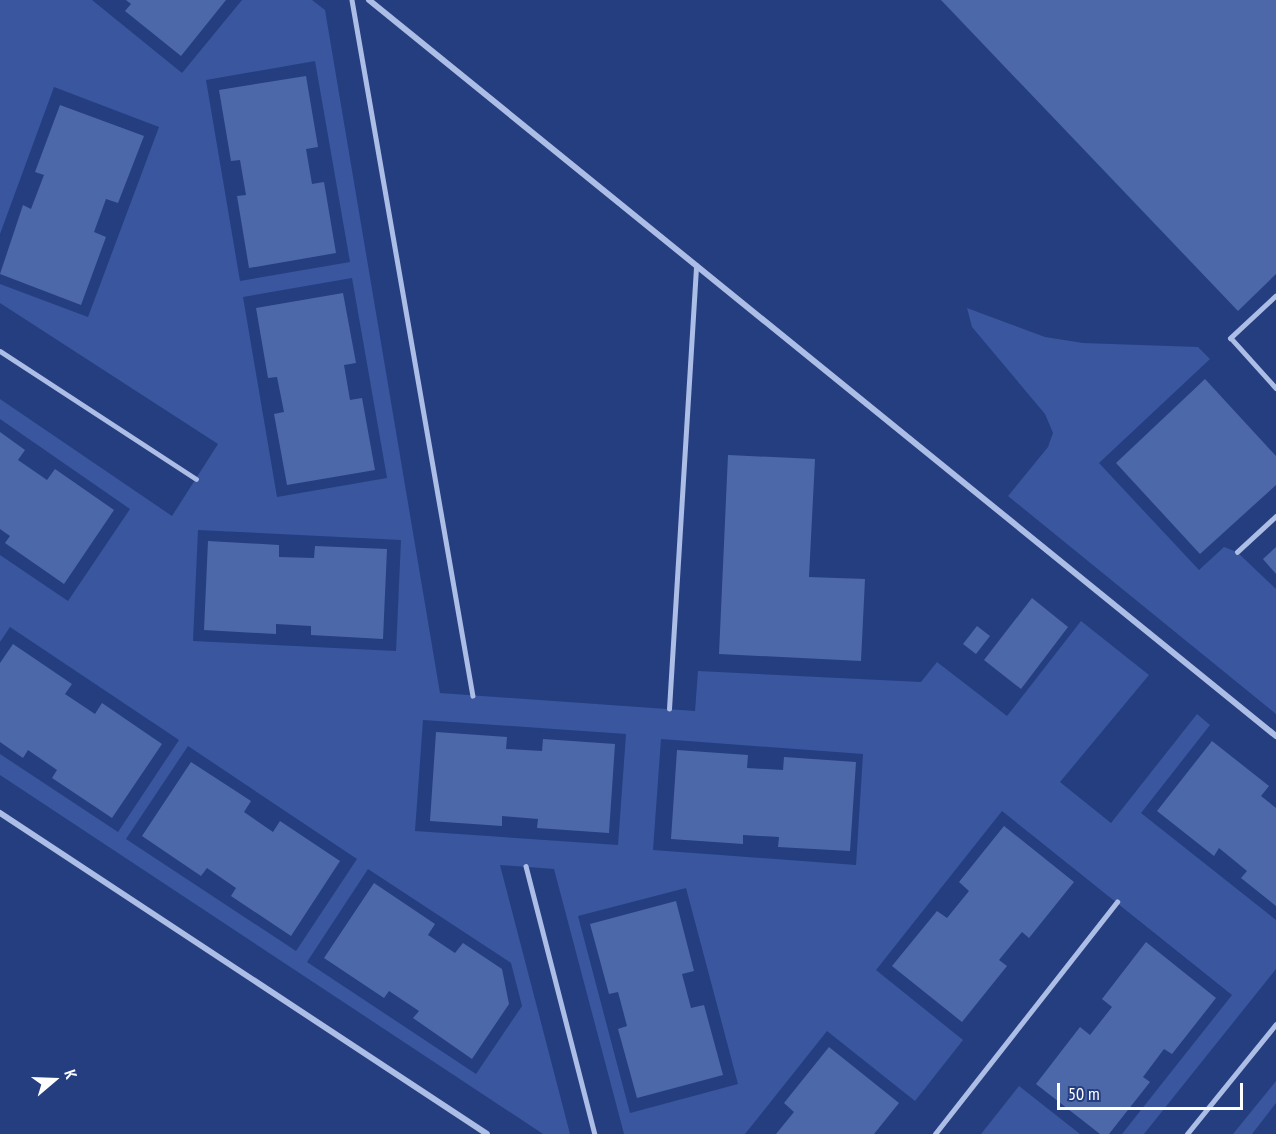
<!DOCTYPE html>
<html>
<head>
<meta charset="utf-8">
<style>
  body { margin:0 }
  #map { position:relative; width:1276px; height:1134px; overflow:hidden; background:#253e80; font-family:"PT Sans Narrow",sans-serif }
  div>[style] { position:absolute }
  .green>* { inset:0; background:#39569e }
  .building>* { inset:0; background:#4d68a9 }
  .lane>* { height:4.5px; margin:-2.25px; padding:0 2.25px; transform-origin:2.25px; border-radius:2.25px; background:#acbde6 }
  .street>* { height:6px; margin:-3px; padding:0 3px; transform-origin:3px; border-radius:3px; background:#acbde6 }
  span { translate:-50% -50%; white-space:nowrap; text-align:center; line-height:1.15; -webkit-text-stroke:6px #253e80; paint-order:stroke }
  .north { position:absolute; left:24px; top:1050px; width:60px; height:60px; -webkit-text-stroke:4px #253e80; paint-order:stroke; rotate:71deg; font-size:16px; font-weight:700; line-height:24px; text-align:center; color:#fff }
  .north::after { content:''; display:block; margin:auto; width:21px; height:27px; background:#fff; clip-path:polygon(50% 0,100% 100%,50% 72%,0 100%) }
  .scale { position:absolute; left:1057px; top:1083px; width:186px; height:27px; box-sizing:border-box; border:3px solid #fff; border-top:0; padding-left:8px; font-size:18px; line-height:21px; white-space:nowrap; color:#fff; -webkit-text-stroke:4px #253e80; paint-order:stroke }
</style>
</head>
<body>
<div id="map">
  <div class="green">
    <div style="clip-path:polygon(evenodd,0 0,92px 0,182px 73px,242px 0,312px 0,325px 10px,440px 693px,695px 711px,698px 671px,921px 682px,937px 662px,1007px 716px,1081px 621px,1149px 675px,1060px 782px,1111px 823px,1197px 714px,1210px 725px,1141px 813px,1276px 920px,1276px 969px,1144px 1134px,1122px 1134px,1232px 995px,1002px 811px,876px 970px,963px 1040px,915px 1101px,827px 1031px,745px 1134px,624px 1134px,554px 869px,500px 865px,570px 1134px,543px 1134px,0 775px,0 754px,118px 832px,179px 740px,10px 627px,0 642px,0 555px,68px 601px,130px 509px,0 419px,0 399px,172px 516px,218px 444px,0 303px,0 284px,88px 317px,159px 127px,54px 87px,0 234px,0 0,315px 61px,350px 262px,240px 281px,206px 80px,315px 61px,0 0,352px 278px,387px 478px,277px 497px,243px 297px,352px 278px,0 0,198px 530px,401px 540px,396px 651px,193px 641px,198px 530px,0 0,423px 720px,626px 734px,618px 845px,415px 831px,423px 720px,0 0,661px 739px,863px 754px,856px 865px,653px 850px,661px 739px,0 0,188px 746px,357px 859px,296px 951px,126px 839px,188px 746px,0 0,368px 869px,511px 963px,522px 1006px,476px 1074px,307px 962px,368px 869px,0 0,686px 888px,738px 1084px,630px 1113px,578px 916px,686px 888px)"></div>
    <div style="clip-path:polygon(967px 308px,1045px 337px,1083px 343px,1198px 347px,1210px 359px,1099px 463px,1199px 570px,1224px 547px,1237px 552px,1276px 589px,1276px 714px,1008px 496px,1048px 447px,1053px 433px,1045px 414px,972px 327px)"></div>
    <div style="clip-path:polygon(1276px 1081px,1276px 1103px,1252px 1134px,1233px 1134px)"></div>
    <div style="clip-path:polygon(1019px 1086px,1080px 1134px,981px 1134px)"></div>
  </div>
  <div class="building">
    <div style="clip-path:polygon(126px 0,226px 0,181px 56px,125px 11px,131px 4px)"></div>
    <div style="clip-path:polygon(941px 0,1276px 0,1276px 274px,1238px 311px)"></div>
    <div style="clip-path:polygon(306px 76px,318px 147px,306px 149px,312px 184px,324px 182px,336px 253px,249px 268px,237px 196px,246px 195px,240px 160px,231px 161px,219px 90px)"></div>
    <div style="clip-path:polygon(60px 105px,144px 136px,118px 203px,106px 199px,94px 232px,106px 237px,81px 305px,0 274px,23px 205px,31px 209px,44px 175px,35px 172px)"></div>
    <div style="clip-path:polygon(343px 293px,356px 363px,344px 365px,350px 400px,362px 398px,375px 470px,287px 485px,274px 414px,284px 412px,277px 377px,268px 378px,256px 308px)"></div>
    <div style="clip-path:polygon(1205px 379px,1276px 456px,1276px 485px,1200px 554px,1116px 463px)"></div>
    <div style="clip-path:polygon(0 432px,25px 450px,18px 460px,47px 480px,55px 469px,114px 510px,64px 584px,5px 543px,10px 536px,0 529px)"></div>
    <div style="clip-path:polygon(728px 455px,815px 459px,809px 577px,865px 579px,861px 661px,719px 654px)"></div>
    <div style="clip-path:polygon(208px 541px,279px 545px,279px 557px,314px 558px,315px 546px,387px 549px,383px 639px,311px 635px,311px 626px,276px 624px,276px 634px,204px 630px)"></div>
    <div style="clip-path:polygon(1276px 547px,1276px 574px,1263px 559px)"></div>
    <div style="clip-path:polygon(1032px 598px,1068px 627px,1021px 689px,984px 660px)"></div>
    <div style="clip-path:polygon(977px 626px,990px 636px,976px 654px,963px 644px)"></div>
    <div style="clip-path:polygon(13px 644px,72px 684px,65px 694px,95px 714px,102px 703px,162px 744px,112px 818px,52px 778px,57px 770px,28px 750px,23px 758px,0 742px,0 663px)"></div>
    <div style="clip-path:polygon(436px 732px,507px 737px,506px 749px,542px 751px,543px 739px,615px 744px,609px 833px,537px 828px,538px 819px,502px 816px,502px 826px,430px 821px)"></div>
    <div style="clip-path:polygon(1212px 741px,1269px 786px,1261px 796px,1276px 808px,1276px 906px,1241px 878px,1247px 871px,1219px 848px,1214px 856px,1157px 811px)"></div>
    <div style="clip-path:polygon(677px 750px,748px 755px,747px 768px,783px 770px,784px 757px,856px 762px,850px 851px,778px 847px,779px 837px,743px 835px,743px 844px,671px 839px)"></div>
    <div style="clip-path:polygon(191px 762px,251px 801px,244px 812px,273px 832px,280px 821px,340px 861px,291px 936px,231px 896px,236px 888px,207px 868px,201px 876px,142px 836px)"></div>
    <div style="clip-path:polygon(1004px 826px,1074px 882px,1029px 938px,1022px 932px,999px 960px,1007px 966px,962px 1022px,892px 966px,937px 911px,947px 918px,969px 891px,959px 882px)"></div>
    <div style="clip-path:polygon(374px 883px,435px 924px,428px 935px,455px 953px,463px 943px,502px 969px,509px 1004px,472px 1059px,413px 1018px,419px 1011px,389px 991px,384px 998px,324px 958px)"></div>
    <div style="clip-path:polygon(676px 901px,694px 971px,682px 974px,691px 1008px,704px 1005px,723px 1075px,637px 1098px,618px 1029px,627px 1026px,618px 992px,609px 994px,590px 924px)"></div>
    <div style="clip-path:polygon(1146px 942px,1216px 998px,1172px 1054px,1164px 1049px,1143px 1077px,1150px 1082px,1109px 1134px,1100px 1134px,1036px 1084px,1080px 1027px,1090px 1035px,1112px 1007px,1102px 999px)"></div>
    <div style="clip-path:polygon(829px 1047px,899px 1103px,874px 1134px,776px 1134px,794px 1112px,784px 1103px)"></div>
  </div>
  <div class="lane">
    <div style="left:352px;top:0;width:706px;rotate:80.14deg"></div>
    <div style="left:1276px;top:296px;width:62px;rotate:137deg"></div>
    <div style="left:1231px;top:338px;width:67px;rotate:48deg"></div>
    <div style="left:0;top:351px;width:234px;rotate:33.1deg"></div>
    <div style="left:1237px;top:552px;width:53px;rotate:-42.7deg"></div>
    <div style="left:669px;top:709px;width:444px;rotate:-86.5deg"></div>
    <div style="left:526px;top:866px;width:277px;rotate:75.6deg"></div>
    <div style="left:935px;top:1134px;width:295px;rotate:-51.9deg"></div>
    <div style="left:1187px;top:1134px;width:141px;rotate:-51deg"></div>
  </div>
  <div class="street">
    <div style="left:369px;top:0;width:1168px;rotate:39.06deg"></div>
    <div style="left:0;top:813px;width:583px;rotate:33.39deg"></div>
  </div>
  <div class="north">K</div>
  <div class="scale">50 m</div>
</div>
</body>
</html>
